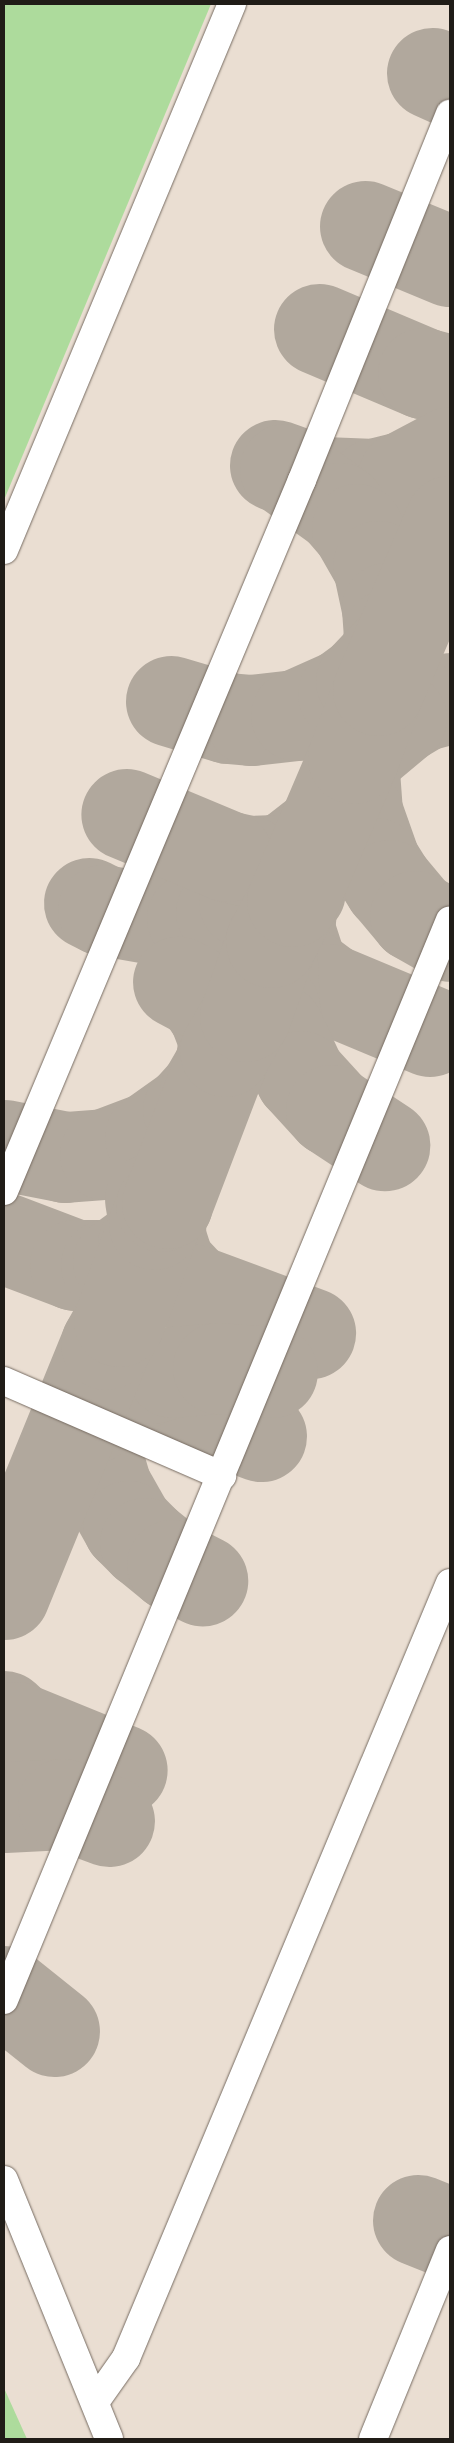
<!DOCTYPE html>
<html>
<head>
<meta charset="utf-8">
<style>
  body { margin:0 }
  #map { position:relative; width:454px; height:2443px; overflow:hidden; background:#eaded2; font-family:Literata,serif }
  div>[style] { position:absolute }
  .green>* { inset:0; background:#addb9c }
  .taxiway>* { height:91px; margin:-45.5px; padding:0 45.5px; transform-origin:45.5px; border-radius:45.5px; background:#b1a89d }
  .roads { filter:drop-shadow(0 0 1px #776c62) drop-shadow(0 0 1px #776c62) }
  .minor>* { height:28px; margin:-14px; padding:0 14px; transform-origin:14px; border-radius:14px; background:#fff }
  span { translate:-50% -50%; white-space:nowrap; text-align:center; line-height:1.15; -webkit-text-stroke:4px #f7ebdf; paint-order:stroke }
  .frame { position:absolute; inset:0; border:5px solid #201c17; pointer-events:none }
</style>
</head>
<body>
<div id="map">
  <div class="green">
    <div style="clip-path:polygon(4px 4px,211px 4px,4px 500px)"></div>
    <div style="clip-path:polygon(4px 2388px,27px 2439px,4px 2439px)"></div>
  </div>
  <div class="taxiway">
    <div style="left:432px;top:73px;width:20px;rotate:24deg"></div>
    <div style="left:365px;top:226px;width:92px;rotate:22.4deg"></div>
    <div style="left:319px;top:329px;width:113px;rotate:22.9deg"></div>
    <div style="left:423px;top:373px;width:28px;rotate:15deg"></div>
    <div style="left:275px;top:465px;width:51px;rotate:19.5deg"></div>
    <div style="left:323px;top:482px;width:51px;rotate:2.2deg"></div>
    <div style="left:374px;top:484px;width:30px;rotate:-14deg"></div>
    <div style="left:403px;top:477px;width:53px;rotate:-28deg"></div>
    <div style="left:285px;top:469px;width:67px;rotate:35.8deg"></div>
    <div style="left:339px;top:508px;width:28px;rotate:49deg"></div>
    <div style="left:357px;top:529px;width:43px;rotate:60.4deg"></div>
    <div style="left:378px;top:566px;width:43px;rotate:77.9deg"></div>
    <div style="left:387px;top:608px;width:26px;rotate:86deg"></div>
    <div style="left:389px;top:634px;width:38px;rotate:97deg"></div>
    <div style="left:450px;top:698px;width:30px;rotate:165deg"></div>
    <div style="left:421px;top:706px;width:23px;rotate:149deg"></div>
    <div style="left:401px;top:718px;width:62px;rotate:140.2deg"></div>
    <div style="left:353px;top:758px;width:54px;rotate:85.8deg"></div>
    <div style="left:357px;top:812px;width:54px;rotate:70.6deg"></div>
    <div style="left:375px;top:863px;width:26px;rotate:58deg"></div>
    <div style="left:389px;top:885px;width:40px;rotate:50deg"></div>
    <div style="left:415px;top:916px;width:40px;rotate:29.7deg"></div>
    <div style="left:171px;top:701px;width:59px;rotate:16.6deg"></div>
    <div style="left:228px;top:718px;width:23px;rotate:5deg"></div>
    <div style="left:251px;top:720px;width:45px;rotate:-6.3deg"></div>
    <div style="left:296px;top:715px;width:51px;rotate:-24.1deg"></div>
    <div style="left:343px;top:694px;width:22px;rotate:-36deg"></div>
    <div style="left:361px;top:681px;width:55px;rotate:-46.5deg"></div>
    <div style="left:300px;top:891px;width:13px;rotate:129deg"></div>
    <div style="left:292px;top:901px;width:28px;rotate:96deg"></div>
    <div style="left:289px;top:929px;width:42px;rotate:72deg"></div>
    <div style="left:302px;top:969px;width:34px;rotate:37deg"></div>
    <div style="left:329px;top:989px;width:109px;rotate:22.6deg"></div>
    <div style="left:89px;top:903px;width:16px;rotate:27deg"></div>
    <div style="left:103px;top:910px;width:52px;rotate:10deg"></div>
    <div style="left:154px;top:919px;width:38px;rotate:-2deg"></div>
    <div style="left:192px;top:918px;width:30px;rotate:-12deg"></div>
    <div style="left:221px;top:912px;width:25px;rotate:-23deg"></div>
    <div style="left:244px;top:902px;width:58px;rotate:-33.7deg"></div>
    <div style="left:292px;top:870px;width:12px;rotate:-70deg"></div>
    <div style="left:296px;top:859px;width:37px;rotate:-49deg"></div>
    <div style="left:320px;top:831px;width:37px;rotate:142deg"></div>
    <div style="left:291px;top:854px;width:15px;rotate:157deg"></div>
    <div style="left:277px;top:860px;width:29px;rotate:178deg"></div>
    <div style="left:248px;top:861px;width:22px;rotate:-167deg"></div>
    <div style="left:227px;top:856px;width:109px;rotate:-157.4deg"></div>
    <div style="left:271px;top:940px;width:67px;rotate:87.4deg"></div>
    <div style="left:274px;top:1007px;width:22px;rotate:80deg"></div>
    <div style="left:278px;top:1029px;width:52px;rotate:64.9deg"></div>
    <div style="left:300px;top:1076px;width:46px;rotate:47.6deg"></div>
    <div style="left:331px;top:1110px;width:64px;rotate:33.4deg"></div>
    <div style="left:4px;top:1145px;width:62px;rotate:11.1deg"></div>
    <div style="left:65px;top:1157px;width:40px;rotate:-4.3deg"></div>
    <div style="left:105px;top:1154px;width:48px;rotate:-20.7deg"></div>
    <div style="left:150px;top:1137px;width:47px;rotate:-35.4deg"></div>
    <div style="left:188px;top:1110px;width:25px;rotate:-48deg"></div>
    <div style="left:205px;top:1091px;width:30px;rotate:-60deg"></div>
    <div style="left:220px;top:1065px;width:25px;rotate:-81deg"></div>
    <div style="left:224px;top:1040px;width:30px;rotate:-111deg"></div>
    <div style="left:213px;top:1012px;width:22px;rotate:-124deg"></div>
    <div style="left:201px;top:994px;width:26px;rotate:-152deg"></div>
    <div style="left:161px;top:1206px;width:31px;rotate:92deg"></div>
    <div style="left:160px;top:1237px;width:29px;rotate:72deg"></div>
    <div style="left:169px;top:1265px;width:33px;rotate:47deg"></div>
    <div style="left:191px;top:1289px;width:127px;rotate:20.3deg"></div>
    <div style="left:4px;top:1238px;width:76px;rotate:20.8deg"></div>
    <div style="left:75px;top:1265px;width:31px"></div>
    <div style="left:106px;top:1265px;width:12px;rotate:-14deg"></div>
    <div style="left:118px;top:1262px;width:31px;rotate:-36deg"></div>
    <div style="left:143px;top:1244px;width:23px;rotate:-61deg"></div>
    <div style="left:154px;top:1224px;width:25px;rotate:-99deg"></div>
    <div style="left:141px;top:1384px;width:20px;rotate:41deg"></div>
    <div style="left:156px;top:1397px;width:112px;rotate:20.4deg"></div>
    <div style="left:90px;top:1387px;width:52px;rotate:87.8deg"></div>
    <div style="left:92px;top:1439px;width:50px;rotate:73.7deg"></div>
    <div style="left:106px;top:1487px;width:45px;rotate:60.6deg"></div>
    <div style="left:128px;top:1526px;width:24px;rotate:45deg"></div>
    <div style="left:145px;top:1543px;width:35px;rotate:39deg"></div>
    <div style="left:172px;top:1565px;width:34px;rotate:27deg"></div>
    <div style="left:64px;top:1449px;width:40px;rotate:-49deg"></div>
    <div style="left:90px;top:1419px;width:47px;rotate:-38.1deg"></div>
    <div style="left:127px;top:1390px;width:28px;rotate:-26deg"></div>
    <div style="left:152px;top:1378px;width:21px;rotate:-17deg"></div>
    <div style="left:172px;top:1372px;width:46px;rotate:-5deg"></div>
    <div style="left:218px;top:1368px;width:54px;rotate:4.2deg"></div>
    <div style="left:4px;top:1594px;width:270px;rotate:-67.8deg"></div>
    <div style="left:106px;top:1344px;width:26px;rotate:-61deg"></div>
    <div style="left:119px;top:1321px;width:103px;rotate:-70.2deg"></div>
    <div style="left:154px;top:1224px;width:19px;rotate:-69deg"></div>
    <div style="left:161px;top:1206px;width:7px;rotate:-27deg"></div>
    <div style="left:167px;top:1203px;width:163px;rotate:-69.1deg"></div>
    <div style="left:225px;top:1051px;width:40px;rotate:-60.3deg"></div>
    <div style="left:245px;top:1016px;width:78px;rotate:-70.6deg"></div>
    <div style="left:271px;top:942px;width:46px;rotate:-62.9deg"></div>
    <div style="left:292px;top:901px;width:155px;rotate:-66.9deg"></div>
    <div style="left:353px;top:758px;width:72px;rotate:-69.8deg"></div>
    <div style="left:378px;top:690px;width:184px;rotate:-66.9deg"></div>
    <div style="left:4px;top:1716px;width:16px;rotate:43deg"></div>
    <div style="left:16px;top:1727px;width:114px;rotate:22.1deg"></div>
    <div style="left:4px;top:1807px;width:59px;rotate:-2.9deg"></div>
    <div style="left:63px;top:1804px;width:49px;rotate:20.3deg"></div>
    <div style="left:4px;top:1991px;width:64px;rotate:38.7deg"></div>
    <div style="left:418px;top:2220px;width:35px;rotate:22deg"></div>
  </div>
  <div class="roads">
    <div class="minor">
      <div style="left:4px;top:550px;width:592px;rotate:-67.34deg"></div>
      <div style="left:4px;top:1191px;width:771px;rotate:-67.26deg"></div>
      <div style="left:302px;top:480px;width:395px;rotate:-68deg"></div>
      <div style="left:4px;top:1381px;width:238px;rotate:23.5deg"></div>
      <div style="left:4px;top:2000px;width:1168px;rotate:-67.56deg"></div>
      <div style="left:4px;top:2180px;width:279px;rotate:67.9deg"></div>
      <div style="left:95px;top:2402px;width:54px;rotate:-54.8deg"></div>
      <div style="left:126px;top:2358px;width:840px;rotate:-67.31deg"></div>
      <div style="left:373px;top:2439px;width:204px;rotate:-67.8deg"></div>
    </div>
  </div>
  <div class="frame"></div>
</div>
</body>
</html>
